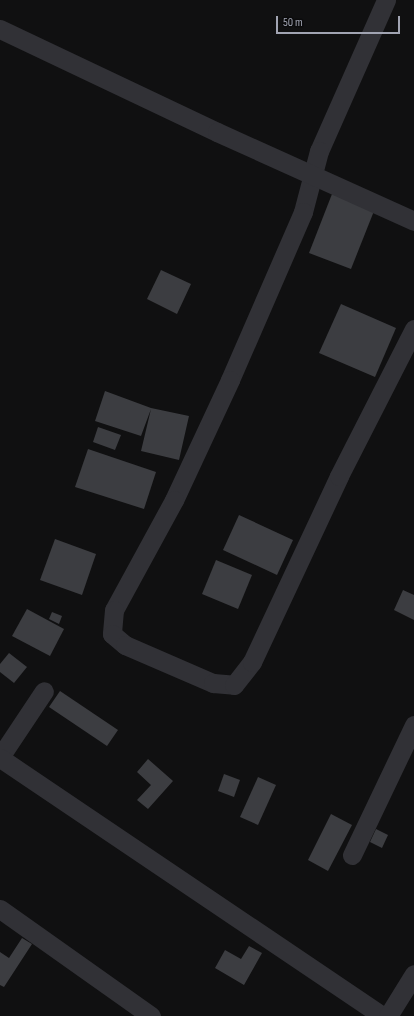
<!DOCTYPE html>
<html>
<head>
<meta charset="utf-8">
<style>
  body { margin:0 }
  #map { position:relative; width:414px; height:1016px; overflow:hidden; background:#101011; font-family:"Sofia Sans Condensed",sans-serif }
  div>[style] { position:absolute }
  .building>* { inset:0; background:#3c3d41 }
  .street>* { height:19px; margin:-9.5px; padding:0 9.5px; transform-origin:9.5px; border-radius:9.5px; background:#313136 }
  span { translate:-50% -50%; white-space:nowrap; text-align:center; line-height:1.15; -webkit-text-stroke:3px #0b0b0c; paint-order:stroke }
  .scale { position:absolute; left:276px; top:16px; width:124px; height:18px; box-sizing:border-box; border:2px solid #a1a4b2; border-top:0; padding-left:5px; font-size:12px; line-height:14px; white-space:nowrap; color:#a1a4b2; -webkit-text-stroke:3px #0b0b0c; paint-order:stroke }
</style>
</head>
<body>
<div id="map">
  <div class="building">
    <div style="clip-path:polygon(332px 194px,374px 211px,351px 269px,309px 253px)"></div>
    <div style="clip-path:polygon(161px 270px,191px 284px,177px 314px,147px 299px)"></div>
    <div style="clip-path:polygon(341px 304px,396px 328px,375px 377px,319px 353px)"></div>
    <div style="clip-path:polygon(105px 391px,151px 408px,189px 416px,179px 460px,141px 451px,151px 409px,141px 436px,95px 421px)"></div>
    <div style="clip-path:polygon(98px 427px,121px 435px,115px 450px,93px 442px)"></div>
    <div style="clip-path:polygon(88px 449px,156px 472px,144px 509px,75px 487px)"></div>
    <div style="clip-path:polygon(239px 515px,293px 540px,277px 575px,223px 550px)"></div>
    <div style="clip-path:polygon(55px 539px,96px 554px,82px 595px,40px 580px)"></div>
    <div style="clip-path:polygon(216px 560px,252px 575px,238px 609px,202px 594px)"></div>
    <div style="clip-path:polygon(403px 590px,414px 595px,414px 620px,394px 610px)"></div>
    <div style="clip-path:polygon(27px 609px,64px 629px,50px 656px,12px 636px)"></div>
    <div style="clip-path:polygon(52px 612px,62px 616px,59px 624px,49px 619px)"></div>
    <div style="clip-path:polygon(9px 653px,27px 667px,14px 683px,0 672px,0 664px)"></div>
    <div style="clip-path:polygon(60px 691px,118px 730px,107px 746px,49px 707px)"></div>
    <div style="clip-path:polygon(148px 759px,173px 781px,148px 809px,137px 800px,151px 785px,137px 772px)"></div>
    <div style="clip-path:polygon(224px 774px,240px 780px,234px 797px,218px 791px)"></div>
    <div style="clip-path:polygon(258px 777px,276px 785px,258px 825px,240px 817px)"></div>
    <div style="clip-path:polygon(331px 814px,352px 825px,328px 871px,308px 860px)"></div>
    <div style="clip-path:polygon(376px 829px,388px 835px,382px 848px,370px 842px)"></div>
    <div style="clip-path:polygon(22px 938px,32px 944px,4px 987px,0 985px,0 952px,9px 958px)"></div>
    <div style="clip-path:polygon(249px 946px,262px 953px,244px 985px,215px 968px,225px 950px,241px 959px)"></div>
  </div>
  <div class="street">
    <div style="left:386px;top:0;width:165px;rotate:113.9deg"></div>
    <div style="left:319px;top:151px;width:63px;rotate:104.7deg"></div>
    <div style="left:303px;top:212px;width:183px;rotate:113.5deg"></div>
    <div style="left:230px;top:380px;width:132px;rotate:115deg"></div>
    <div style="left:174px;top:500px;width:125px;rotate:118.6deg"></div>
    <div style="left:114px;top:610px;width:24px;rotate:95deg"></div>
    <div style="left:112px;top:634px;width:17px;rotate:40deg"></div>
    <div style="left:125px;top:645px;width:96px;rotate:23.4deg"></div>
    <div style="left:213px;top:683px;width:21px;rotate:5deg"></div>
    <div style="left:234px;top:685px;width:29px;rotate:-52deg"></div>
    <div style="left:252px;top:662px;width:205px;rotate:-64.9deg"></div>
    <div style="left:339px;top:476px;width:165px;rotate:-63deg"></div>
    <div style="left:0;top:29px;width:240px;rotate:25.4deg"></div>
    <div style="left:217px;top:132px;width:216px;rotate:24.3deg"></div>
    <div style="left:0;top:757px;width:79px;rotate:-56.3deg"></div>
    <div style="left:0;top:758px;width:461px;rotate:34deg"></div>
    <div style="left:352px;top:855px;width:144px;rotate:-64.5deg"></div>
    <div style="left:0;top:909px;width:185px;rotate:35.3deg"></div>
    <div style="left:388px;top:1016px;width:49px;rotate:-58.2deg"></div>
  </div>
  <div class="scale">50 m</div>
</div>
</body>
</html>
